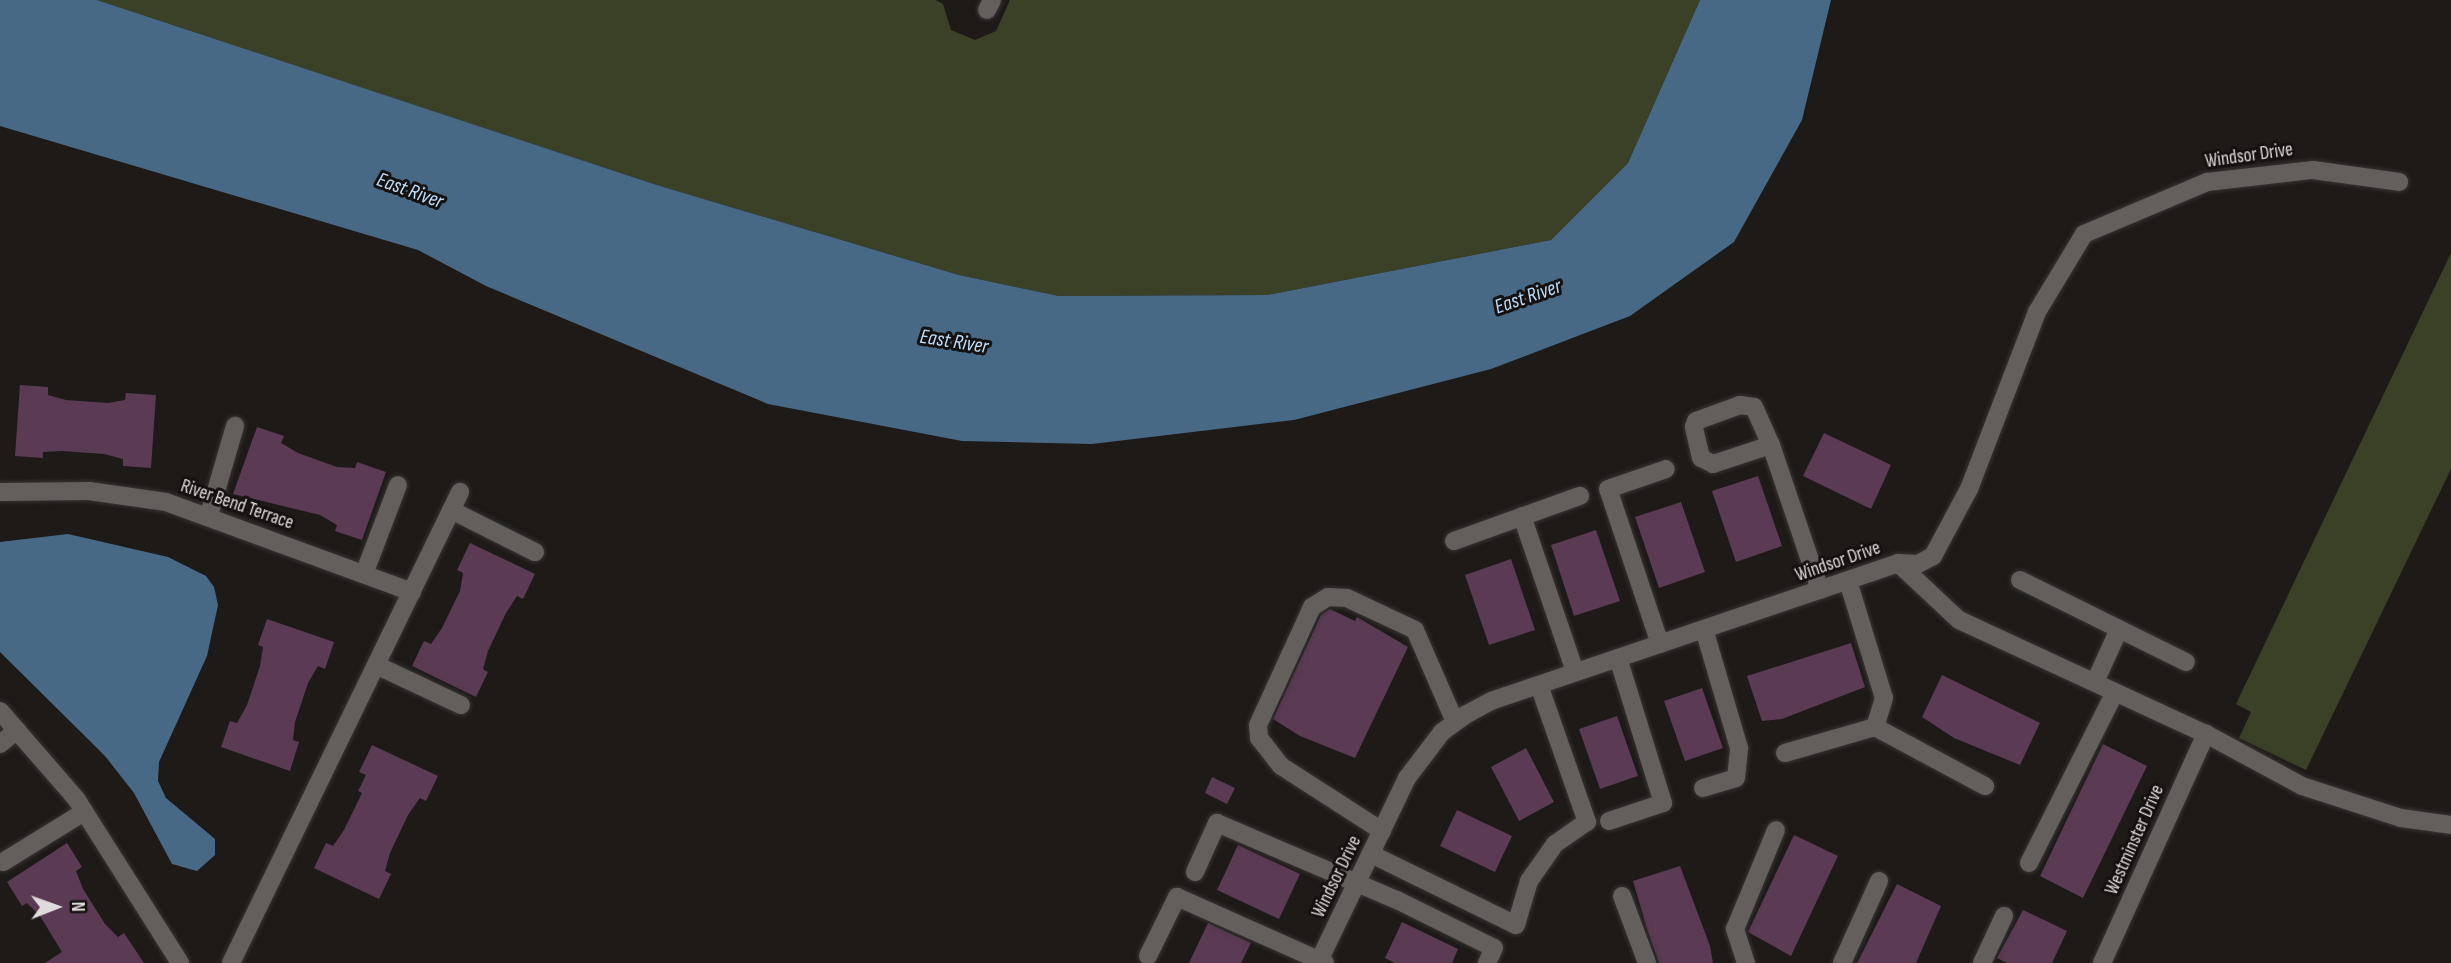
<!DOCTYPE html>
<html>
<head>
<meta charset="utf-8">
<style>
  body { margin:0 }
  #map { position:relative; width:2451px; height:963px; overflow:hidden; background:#1d1a18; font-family:"Sofia Sans Condensed",sans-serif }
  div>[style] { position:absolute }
  .green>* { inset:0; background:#3a4126 }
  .water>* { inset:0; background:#476985 }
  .building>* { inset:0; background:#5b3a53 }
  .roads { filter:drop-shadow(0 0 2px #373433) drop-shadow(0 0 2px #373433) }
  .minor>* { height:18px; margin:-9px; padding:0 9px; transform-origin:9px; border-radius:9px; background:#635f5d }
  span { translate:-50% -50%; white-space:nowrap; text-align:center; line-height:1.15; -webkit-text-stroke:6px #141110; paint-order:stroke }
  .street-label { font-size:19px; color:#dedbda }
  .water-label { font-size:21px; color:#badcf9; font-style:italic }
  .north { position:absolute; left:21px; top:872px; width:70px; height:70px; -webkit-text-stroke:5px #141110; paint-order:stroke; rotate:89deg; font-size:19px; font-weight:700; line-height:28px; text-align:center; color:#dedbda }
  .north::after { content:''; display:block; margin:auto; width:24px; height:32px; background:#dedbda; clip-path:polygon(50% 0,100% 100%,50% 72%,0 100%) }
</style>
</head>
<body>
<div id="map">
  <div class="green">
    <div style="clip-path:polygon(97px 0,935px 0,943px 4px,951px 30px,975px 40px,996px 31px,1010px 0,1700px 0,1628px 163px,1551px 240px,1267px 295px,1059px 296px,959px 275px,657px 185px)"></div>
    <div style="clip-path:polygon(2451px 253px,2451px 469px,2306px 770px,2239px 738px,2251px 712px,2236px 704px)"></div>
  </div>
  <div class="water">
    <div style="clip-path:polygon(0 0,97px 0,657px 185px,959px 275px,1059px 296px,1267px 295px,1551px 240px,1628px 163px,1700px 0,1831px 0,1802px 120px,1734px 242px,1630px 316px,1491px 369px,1294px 420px,1092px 444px,962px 441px,768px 404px,486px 286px,418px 250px,0 126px)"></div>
    <div style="clip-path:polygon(68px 534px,168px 557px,206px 576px,214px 587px,218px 605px,207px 656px,159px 762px,158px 781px,166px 798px,215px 839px,215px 855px,197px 871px,172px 864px,134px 793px,105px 756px,0 652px,0 542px)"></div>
  </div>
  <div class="building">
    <div style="clip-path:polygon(20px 385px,48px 387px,48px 395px,66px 400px,108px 403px,125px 400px,126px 393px,156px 395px,151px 468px,123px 466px,123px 459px,104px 454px,62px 451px,43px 452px,43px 458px,15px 456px)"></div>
    <div style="clip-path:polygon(257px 427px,284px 436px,281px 443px,298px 453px,337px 467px,355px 468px,357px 462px,386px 472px,362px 540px,335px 531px,337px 525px,320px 515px,233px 494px)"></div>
    <div style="clip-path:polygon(1824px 433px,1891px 465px,1871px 509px,1803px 476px)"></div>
    <div style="clip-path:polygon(1758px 476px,1782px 546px,1736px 562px,1712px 491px)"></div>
    <div style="clip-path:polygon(1681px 502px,1705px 572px,1659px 588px,1635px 517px)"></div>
    <div style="clip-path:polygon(1596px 530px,1620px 601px,1574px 616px,1551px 545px)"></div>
    <div style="clip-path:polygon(470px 543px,535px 574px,523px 599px,517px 596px,506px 613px,488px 651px,483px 669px,488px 672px,476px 697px,412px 666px,424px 641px,431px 644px,442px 628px,460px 591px,463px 573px,457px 570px)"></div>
    <div style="clip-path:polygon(1511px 559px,1535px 630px,1489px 645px,1465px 575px)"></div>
    <div style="clip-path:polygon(1330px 609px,1355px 621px,1357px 617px,1408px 647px,1355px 758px,1300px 736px,1273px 719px,1321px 615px)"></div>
    <div style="clip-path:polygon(267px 619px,334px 642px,325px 669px,318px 666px,308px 683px,295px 722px,293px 740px,299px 742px,290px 771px,221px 747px,230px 721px,237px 723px,247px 705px,260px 666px,263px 647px,258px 645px)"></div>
    <div style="clip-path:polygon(1851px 643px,1865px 687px,1782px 719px,1762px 721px,1747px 676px)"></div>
    <div style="clip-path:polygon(1942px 675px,2040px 723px,2020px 765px,1954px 738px,1922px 717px)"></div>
    <div style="clip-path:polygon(1702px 688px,1723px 748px,1685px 761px,1664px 701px)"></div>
    <div style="clip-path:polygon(1617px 716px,1638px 776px,1600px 789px,1579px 729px)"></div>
    <div style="clip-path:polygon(2103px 744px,2147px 766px,2083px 898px,2040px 876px)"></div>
    <div style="clip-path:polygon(372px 745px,438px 776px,426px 801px,420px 798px,408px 815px,390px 853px,385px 871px,391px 874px,379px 899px,314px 868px,326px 843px,333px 846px,344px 830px,362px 793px,358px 791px,366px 775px,359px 772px)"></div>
    <div style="clip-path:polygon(1526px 748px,1554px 802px,1519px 821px,1491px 767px)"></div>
    <div style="clip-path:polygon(1212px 777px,1235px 788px,1227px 804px,1205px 793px)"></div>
    <div style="clip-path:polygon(1457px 810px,1512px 836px,1495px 872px,1440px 846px)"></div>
    <div style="clip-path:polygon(1794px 835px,1838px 856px,1791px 956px,1748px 932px)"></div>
    <div style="clip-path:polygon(67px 843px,82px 867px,76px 871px,83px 889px,105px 924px,118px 937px,124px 933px,144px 963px,45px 963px,62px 952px,40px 916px,27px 903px,22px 906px,7px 882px)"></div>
    <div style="clip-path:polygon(1238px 845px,1300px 874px,1279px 919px,1217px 890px)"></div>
    <div style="clip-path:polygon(1680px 866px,1710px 946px,1713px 963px,1659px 963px,1647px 929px,1633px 881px)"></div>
    <div style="clip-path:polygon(1897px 884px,1941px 906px,1916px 963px,1857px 963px)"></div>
    <div style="clip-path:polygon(2023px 910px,2067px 931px,2052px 963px,2007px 963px,1997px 958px)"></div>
    <div style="clip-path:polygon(1402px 922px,1458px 949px,1452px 963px,1395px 963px,1385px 958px)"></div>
    <div style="clip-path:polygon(1208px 923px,1251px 943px,1241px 963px,1189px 963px)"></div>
  </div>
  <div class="roads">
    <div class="minor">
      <div style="left:987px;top:10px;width:11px;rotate:-63deg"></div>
      <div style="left:1771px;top:445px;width:61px;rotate:161.9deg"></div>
      <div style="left:1713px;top:464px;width:13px;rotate:-153deg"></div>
      <div style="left:1701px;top:458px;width:32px;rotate:-103deg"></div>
      <div style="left:1694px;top:427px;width:6px;rotate:-72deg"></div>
      <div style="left:1696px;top:421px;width:47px;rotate:-20deg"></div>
      <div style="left:1740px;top:405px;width:14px;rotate:8deg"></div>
      <div style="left:1754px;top:407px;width:42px;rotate:65.9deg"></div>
      <div style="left:1771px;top:445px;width:153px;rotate:71.3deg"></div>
      <div style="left:0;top:492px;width:89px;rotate:-0.6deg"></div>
      <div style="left:89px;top:491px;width:78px;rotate:8.1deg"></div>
      <div style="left:166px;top:502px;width:262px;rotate:20.1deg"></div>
      <div style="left:451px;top:510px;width:94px;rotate:26.6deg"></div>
      <div style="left:209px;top:515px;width:93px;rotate:-73.7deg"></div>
      <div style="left:1522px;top:516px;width:165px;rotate:71.2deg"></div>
      <div style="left:1454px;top:541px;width:134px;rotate:-19.7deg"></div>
      <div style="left:1898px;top:563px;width:83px;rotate:43.1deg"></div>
      <div style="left:1959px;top:620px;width:272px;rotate:24.8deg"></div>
      <div style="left:2206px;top:734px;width:109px;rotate:28.4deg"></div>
      <div style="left:2302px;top:786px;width:104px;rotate:17.9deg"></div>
      <div style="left:2401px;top:818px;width:50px;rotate:8deg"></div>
      <div style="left:364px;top:574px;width:95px;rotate:-69.1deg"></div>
      <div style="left:2020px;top:580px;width:185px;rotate:26.3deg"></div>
      <div style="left:1848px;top:581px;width:122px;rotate:72.9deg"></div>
      <div style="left:1884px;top:698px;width:30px;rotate:107deg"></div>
      <div style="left:1660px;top:644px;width:163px;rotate:-108.5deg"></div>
      <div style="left:1608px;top:489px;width:61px;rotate:-19deg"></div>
      <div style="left:376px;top:665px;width:94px;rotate:25.2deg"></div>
      <div style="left:2095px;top:682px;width:58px;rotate:-65.6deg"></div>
      <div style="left:0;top:711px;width:118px;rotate:49.1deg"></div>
      <div style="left:77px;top:800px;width:193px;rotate:57.7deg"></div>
      <div style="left:0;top:744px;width:22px;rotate:-39deg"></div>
      <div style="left:1785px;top:753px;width:94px;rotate:-16.1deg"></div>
      <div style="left:1875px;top:727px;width:125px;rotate:28.2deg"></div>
      <div style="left:1703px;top:788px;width:34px;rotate:-17deg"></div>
      <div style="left:1736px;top:778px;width:30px;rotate:-84deg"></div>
      <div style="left:1739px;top:748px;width:124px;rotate:-106.4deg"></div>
      <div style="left:1609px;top:821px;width:57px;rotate:-18.4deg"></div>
      <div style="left:1663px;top:803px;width:152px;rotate:-107.2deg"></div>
      <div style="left:1382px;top:831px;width:120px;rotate:-147.2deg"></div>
      <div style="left:1281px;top:766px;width:36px;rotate:-128deg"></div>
      <div style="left:1259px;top:738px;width:13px;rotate:-94deg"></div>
      <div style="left:1258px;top:725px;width:130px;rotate:-65.4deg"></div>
      <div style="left:1312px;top:607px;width:19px;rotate:-32deg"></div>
      <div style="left:1328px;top:597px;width:19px;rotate:3deg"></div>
      <div style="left:1347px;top:598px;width:75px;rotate:25.2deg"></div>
      <div style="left:1415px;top:630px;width:100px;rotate:66.5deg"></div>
      <div style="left:1371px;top:854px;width:161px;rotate:26.1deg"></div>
      <div style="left:1516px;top:925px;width:46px;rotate:-73.5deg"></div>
      <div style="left:1529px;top:881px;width:45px;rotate:-54.9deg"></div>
      <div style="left:1555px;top:844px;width:39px;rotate:-35deg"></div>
      <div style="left:1587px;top:822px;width:145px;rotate:-109.3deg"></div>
      <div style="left:3px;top:862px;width:95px;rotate:-31.7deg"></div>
      <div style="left:2029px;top:863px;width:191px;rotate:-63.3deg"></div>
      <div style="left:1195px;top:872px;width:54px;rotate:-65.8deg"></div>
      <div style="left:1217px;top:823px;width:196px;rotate:23.2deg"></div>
      <div style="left:1397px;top:900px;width:108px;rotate:26.3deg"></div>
      <div style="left:1494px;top:948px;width:17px;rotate:115deg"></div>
      <div style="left:1622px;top:896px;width:72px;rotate:69.5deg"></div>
      <div style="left:1148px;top:956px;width:66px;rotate:-63.8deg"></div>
      <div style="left:1177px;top:897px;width:162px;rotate:24deg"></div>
      <div style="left:231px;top:963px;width:524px;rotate:-64.07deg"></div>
      <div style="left:1318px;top:963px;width:205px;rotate:-64.3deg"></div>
      <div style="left:1407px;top:778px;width:58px;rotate:-52.7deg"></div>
      <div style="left:1442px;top:732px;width:29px;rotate:-36deg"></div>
      <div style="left:1465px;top:715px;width:30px;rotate:-28deg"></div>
      <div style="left:1491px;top:701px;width:430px;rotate:-18.7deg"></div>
      <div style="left:1898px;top:563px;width:20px;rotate:3deg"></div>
      <div style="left:1918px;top:564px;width:17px;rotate:-28deg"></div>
      <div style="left:1933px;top:556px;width:76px;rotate:-61.8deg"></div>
      <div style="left:1969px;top:489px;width:190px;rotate:-69deg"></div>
      <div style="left:2037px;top:312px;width:91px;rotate:-58.9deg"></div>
      <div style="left:2084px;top:234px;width:134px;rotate:-22.9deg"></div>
      <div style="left:2207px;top:182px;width:107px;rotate:-6.5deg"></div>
      <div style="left:2313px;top:170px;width:87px;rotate:7.9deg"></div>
      <div style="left:1746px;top:963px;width:36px;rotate:-108deg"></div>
      <div style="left:1735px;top:929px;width:107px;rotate:-67.5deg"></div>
      <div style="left:1842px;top:963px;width:90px;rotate:-65.7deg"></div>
      <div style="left:1982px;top:963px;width:52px;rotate:-64.9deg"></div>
      <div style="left:2102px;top:963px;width:252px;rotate:-65.6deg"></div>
    </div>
  </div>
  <div class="street-label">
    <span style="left:2249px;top:156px;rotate:-8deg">Windsor Drive</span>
    <span style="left:237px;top:505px;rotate:19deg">River Bend Terrace</span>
    <span style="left:1838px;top:562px;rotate:-19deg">Windsor Drive</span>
    <span style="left:2135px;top:840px;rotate:-66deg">Westminster Drive</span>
    <span style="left:1337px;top:877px;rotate:-64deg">Windsor Drive</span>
  </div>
  <div class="water-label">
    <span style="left:410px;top:191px;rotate:20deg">East River</span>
    <span style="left:1528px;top:297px;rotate:-19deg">East River</span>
    <span style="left:954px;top:342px;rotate:9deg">East River</span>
  </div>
  <div class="north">N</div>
</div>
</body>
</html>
